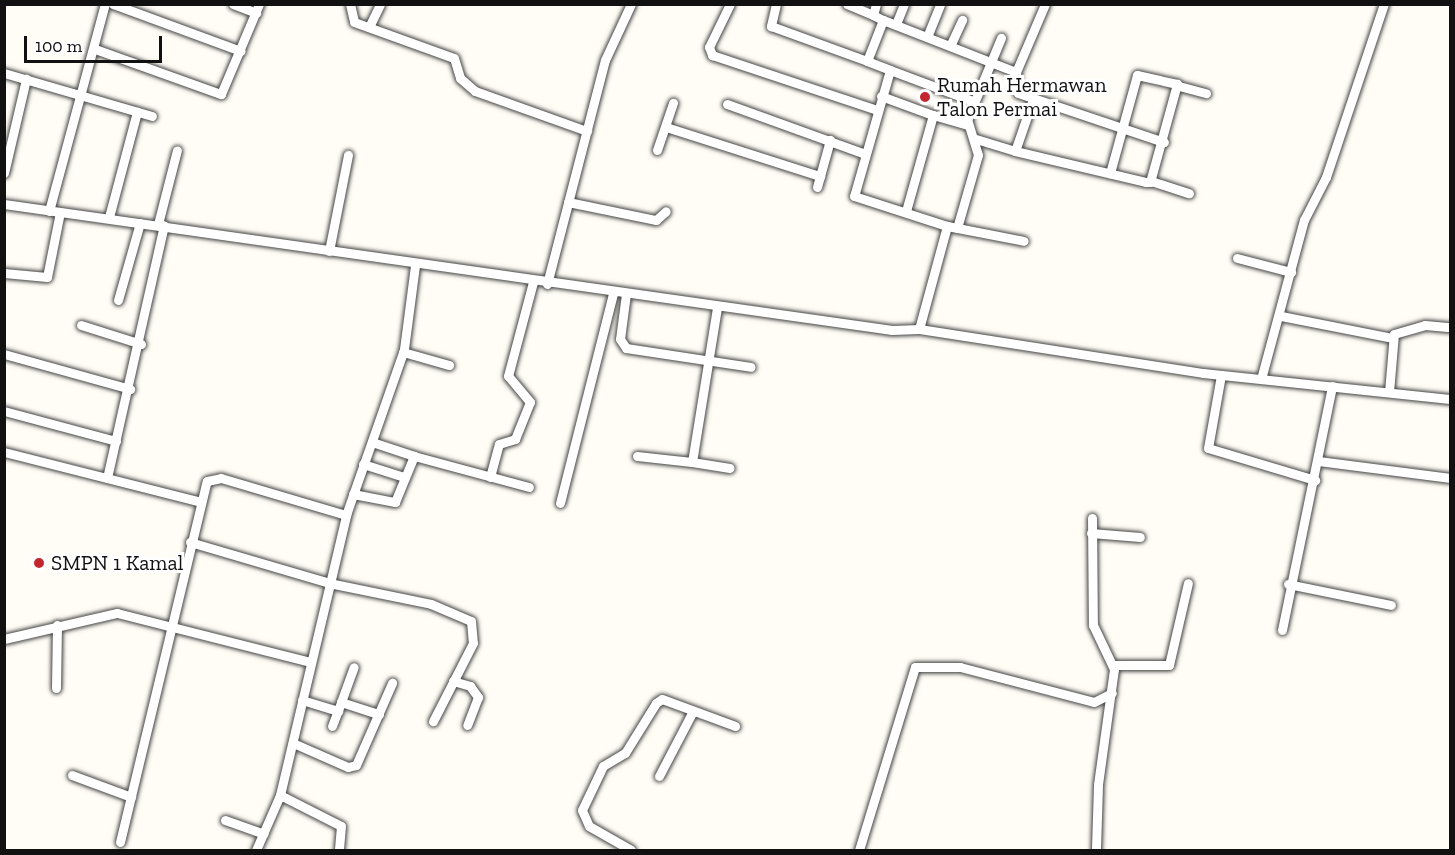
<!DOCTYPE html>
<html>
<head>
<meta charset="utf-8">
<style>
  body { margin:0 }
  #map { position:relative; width:1455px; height:855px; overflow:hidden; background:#fffdf5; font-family:"Zilla Slab",serif }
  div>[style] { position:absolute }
  .roads { filter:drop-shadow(0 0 2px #444) drop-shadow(0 0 2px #444) }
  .street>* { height:9px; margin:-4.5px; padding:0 4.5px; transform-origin:4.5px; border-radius:4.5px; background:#fff }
  .dots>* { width:16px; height:16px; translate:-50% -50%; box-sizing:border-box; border:3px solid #fff; border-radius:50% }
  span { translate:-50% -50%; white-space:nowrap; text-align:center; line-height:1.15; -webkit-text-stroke:6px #fff; paint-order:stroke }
  .poi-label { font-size:21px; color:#111 }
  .left { translate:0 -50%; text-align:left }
  .frame { position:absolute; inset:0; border:6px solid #111; pointer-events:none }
  .scale { position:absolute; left:24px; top:36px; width:138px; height:27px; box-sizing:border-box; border:3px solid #111; border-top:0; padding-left:8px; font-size:18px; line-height:21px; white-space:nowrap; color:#111; -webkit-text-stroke:4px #fff; paint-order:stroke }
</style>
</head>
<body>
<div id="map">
  <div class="roads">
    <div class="street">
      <div style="left:113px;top:4px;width:136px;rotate:20.2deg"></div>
      <div style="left:233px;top:4px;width:25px;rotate:21deg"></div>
      <div style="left:350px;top:4px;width:18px;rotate:77deg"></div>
      <div style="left:354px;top:22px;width:106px;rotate:19.8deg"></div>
      <div style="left:454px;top:58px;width:21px;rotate:73deg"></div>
      <div style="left:460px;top:78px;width:20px;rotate:41deg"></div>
      <div style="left:475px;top:91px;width:119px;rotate:19.7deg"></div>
      <div style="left:730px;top:4px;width:48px;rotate:116deg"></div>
      <div style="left:709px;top:47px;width:9px;rotate:69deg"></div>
      <div style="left:712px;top:55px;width:174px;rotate:18.4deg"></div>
      <div style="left:776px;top:4px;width:23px;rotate:103deg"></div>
      <div style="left:771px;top:26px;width:102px;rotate:20deg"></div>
      <div style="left:847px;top:4px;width:28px;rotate:23deg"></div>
      <div style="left:876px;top:4px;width:11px;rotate:105deg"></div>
      <div style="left:873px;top:15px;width:11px;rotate:27deg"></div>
      <div style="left:883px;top:20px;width:143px;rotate:21.4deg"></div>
      <div style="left:1016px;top:72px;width:21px;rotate:85deg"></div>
      <div style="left:1018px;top:93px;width:154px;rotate:18.6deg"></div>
      <div style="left:883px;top:20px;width:44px;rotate:111.3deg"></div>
      <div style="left:867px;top:61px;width:25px;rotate:21deg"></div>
      <div style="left:890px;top:70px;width:131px;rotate:105.9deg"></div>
      <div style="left:854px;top:196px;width:98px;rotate:17.9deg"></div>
      <div style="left:896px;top:24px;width:22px;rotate:-68deg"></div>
      <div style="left:369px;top:27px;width:25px;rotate:-64deg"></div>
      <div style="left:927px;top:37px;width:35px;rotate:-68deg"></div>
      <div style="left:950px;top:46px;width:29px;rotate:-65deg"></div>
      <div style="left:95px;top:49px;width:134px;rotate:19.7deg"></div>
      <div style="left:221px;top:94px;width:98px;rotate:-67.1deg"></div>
      <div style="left:890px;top:70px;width:89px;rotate:20.5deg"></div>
      <div style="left:1016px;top:72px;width:74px;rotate:-66.9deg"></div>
      <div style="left:4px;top:73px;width:154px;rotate:16.2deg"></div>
      <div style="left:1179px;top:86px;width:28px;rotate:15deg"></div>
      <div style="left:881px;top:96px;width:55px;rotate:20.1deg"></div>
      <div style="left:933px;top:115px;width:100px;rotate:105.7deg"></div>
      <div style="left:727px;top:104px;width:147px;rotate:19.9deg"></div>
      <div style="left:933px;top:115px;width:35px;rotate:16deg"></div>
      <div style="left:666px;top:127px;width:162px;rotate:17.7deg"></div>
      <div style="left:976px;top:139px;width:41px;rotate:17.1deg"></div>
      <div style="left:1015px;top:151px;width:135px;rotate:13.3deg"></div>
      <div style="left:1146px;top:182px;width:4px"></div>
      <div style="left:1150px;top:182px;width:102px;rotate:-74.6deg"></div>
      <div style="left:1177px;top:84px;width:41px;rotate:-167.3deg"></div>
      <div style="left:1137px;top:75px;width:102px;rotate:105.4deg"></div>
      <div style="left:657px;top:150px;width:50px;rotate:-71.2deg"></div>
      <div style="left:1015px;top:151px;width:55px;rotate:-70.9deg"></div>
      <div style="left:4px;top:173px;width:97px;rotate:-76.8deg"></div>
      <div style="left:1151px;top:181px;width:40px;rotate:18deg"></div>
      <div style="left:817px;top:187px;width:49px;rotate:-74.5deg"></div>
      <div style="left:568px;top:202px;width:90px;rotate:11.6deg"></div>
      <div style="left:656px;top:220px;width:13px;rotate:-42deg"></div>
      <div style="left:4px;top:204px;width:897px;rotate:8.08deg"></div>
      <div style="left:892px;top:330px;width:27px;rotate:-2deg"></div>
      <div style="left:919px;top:329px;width:107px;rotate:-74.8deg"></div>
      <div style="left:947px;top:226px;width:78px;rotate:11deg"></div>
      <div style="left:49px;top:211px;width:214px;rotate:-74.9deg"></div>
      <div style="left:109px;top:217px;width:109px;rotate:-75.1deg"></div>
      <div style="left:158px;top:224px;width:76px;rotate:-75.6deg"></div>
      <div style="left:957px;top:228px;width:76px;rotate:-74deg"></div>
      <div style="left:978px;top:155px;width:37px;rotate:-107deg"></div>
      <div style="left:967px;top:120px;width:89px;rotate:-67.5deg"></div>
      <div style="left:329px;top:251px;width:98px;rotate:-78.8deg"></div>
      <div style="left:1237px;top:258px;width:56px;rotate:14.5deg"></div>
      <div style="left:4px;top:273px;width:43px;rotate:5.3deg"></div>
      <div style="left:47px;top:277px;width:66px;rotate:-78.7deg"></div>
      <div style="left:547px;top:284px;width:231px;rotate:-75.5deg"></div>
      <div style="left:605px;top:60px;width:62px;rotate:-65.1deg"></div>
      <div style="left:626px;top:294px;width:45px;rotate:97.6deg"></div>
      <div style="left:620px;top:339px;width:11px;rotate:56deg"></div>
      <div style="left:626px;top:348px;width:126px;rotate:8.6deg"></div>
      <div style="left:118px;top:300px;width:80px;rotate:-74.1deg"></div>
      <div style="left:1281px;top:316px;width:113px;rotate:11.2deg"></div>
      <div style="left:81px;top:325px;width:63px;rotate:17.6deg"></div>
      <div style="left:919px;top:329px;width:287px;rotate:8.8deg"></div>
      <div style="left:1203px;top:373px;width:248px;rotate:6deg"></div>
      <div style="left:403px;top:352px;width:48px;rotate:15.8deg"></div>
      <div style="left:4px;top:354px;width:131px;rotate:15.5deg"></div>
      <div style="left:1221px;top:375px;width:74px;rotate:100.1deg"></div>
      <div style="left:1208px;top:448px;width:112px;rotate:16.7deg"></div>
      <div style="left:1261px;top:379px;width:165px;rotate:-74.9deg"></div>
      <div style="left:1304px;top:220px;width:48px;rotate:-62.9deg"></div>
      <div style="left:1326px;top:177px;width:182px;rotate:-71.5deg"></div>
      <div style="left:1389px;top:392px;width:58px;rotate:-85.1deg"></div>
      <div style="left:1394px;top:334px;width:32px;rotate:-16deg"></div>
      <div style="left:1425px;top:325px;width:25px;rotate:5deg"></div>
      <div style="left:4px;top:411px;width:116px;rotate:15deg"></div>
      <div style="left:372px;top:442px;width:44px;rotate:18.4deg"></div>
      <div style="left:4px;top:452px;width:200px;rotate:14.2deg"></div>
      <div style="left:637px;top:456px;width:55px;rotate:6.2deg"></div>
      <div style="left:692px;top:462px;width:157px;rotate:-80.8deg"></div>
      <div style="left:1319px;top:461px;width:132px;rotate:7.4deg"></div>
      <div style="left:692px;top:462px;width:38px;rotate:9deg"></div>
      <div style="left:363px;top:464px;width:43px;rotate:17.6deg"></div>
      <div style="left:490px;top:477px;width:34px;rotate:-75deg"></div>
      <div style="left:499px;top:444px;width:17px;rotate:-17deg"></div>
      <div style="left:515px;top:439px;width:40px;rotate:-68deg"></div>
      <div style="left:530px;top:402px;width:34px;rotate:-130deg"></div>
      <div style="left:508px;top:376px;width:97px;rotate:-75.1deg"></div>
      <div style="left:107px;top:478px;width:259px;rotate:-77.3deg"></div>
      <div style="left:353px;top:494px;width:43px;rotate:10.8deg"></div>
      <div style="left:395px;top:502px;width:50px;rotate:-67.6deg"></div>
      <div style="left:414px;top:456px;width:119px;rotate:15.1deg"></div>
      <div style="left:560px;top:503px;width:217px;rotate:-75.8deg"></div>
      <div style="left:1092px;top:518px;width:107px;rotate:89.5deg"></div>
      <div style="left:1093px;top:625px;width:49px;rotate:64.5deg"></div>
      <div style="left:1114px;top:669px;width:117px;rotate:97.9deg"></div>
      <div style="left:1098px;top:785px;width:65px;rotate:91.8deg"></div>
      <div style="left:1091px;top:533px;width:49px;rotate:4.7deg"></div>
      <div style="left:190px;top:542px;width:145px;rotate:16.4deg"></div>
      <div style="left:329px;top:583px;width:104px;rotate:11.6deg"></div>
      <div style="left:431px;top:604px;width:43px;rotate:23deg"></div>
      <div style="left:471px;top:621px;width:22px;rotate:85deg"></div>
      <div style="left:473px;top:643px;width:88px;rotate:117.1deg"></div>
      <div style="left:1288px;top:584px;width:105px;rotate:11.5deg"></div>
      <div style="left:1282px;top:630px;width:249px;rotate:-78.4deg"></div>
      <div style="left:4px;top:639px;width:116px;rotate:-13deg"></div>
      <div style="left:117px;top:613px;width:199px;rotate:14.2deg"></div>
      <div style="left:1113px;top:665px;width:56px"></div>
      <div style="left:1169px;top:665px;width:84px;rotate:-77deg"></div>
      <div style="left:453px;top:681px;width:18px;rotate:16deg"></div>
      <div style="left:470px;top:686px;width:14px;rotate:54deg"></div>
      <div style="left:478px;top:697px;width:30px;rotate:111deg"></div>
      <div style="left:56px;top:688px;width:63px;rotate:-89.1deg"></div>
      <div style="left:302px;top:700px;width:38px;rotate:17deg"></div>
      <div style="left:341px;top:702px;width:37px;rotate:-70deg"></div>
      <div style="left:332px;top:726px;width:26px;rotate:-69deg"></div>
      <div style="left:341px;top:702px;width:40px;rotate:18deg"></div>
      <div style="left:293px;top:743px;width:60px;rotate:23.6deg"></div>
      <div style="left:348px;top:767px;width:8px;rotate:-14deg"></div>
      <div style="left:356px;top:765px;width:90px;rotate:-66.3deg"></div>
      <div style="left:72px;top:775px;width:63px;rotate:20.4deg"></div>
      <div style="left:659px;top:776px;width:73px;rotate:-62.4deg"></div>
      <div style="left:280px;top:795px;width:68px;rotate:26.9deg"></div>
      <div style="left:341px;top:826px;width:24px;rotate:95deg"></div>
      <div style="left:225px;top:820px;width:41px;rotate:19.7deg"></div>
      <div style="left:120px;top:842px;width:371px;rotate:-76.5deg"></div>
      <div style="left:207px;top:481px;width:14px;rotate:-12deg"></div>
      <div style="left:221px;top:478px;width:130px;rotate:16.5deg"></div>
      <div style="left:256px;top:850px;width:60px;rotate:-66.4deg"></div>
      <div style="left:280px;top:795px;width:288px;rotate:-76.7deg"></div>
      <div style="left:346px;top:515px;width:176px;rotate:-70.7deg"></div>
      <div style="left:404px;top:349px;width:85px;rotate:-82.5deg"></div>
      <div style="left:631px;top:850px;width:48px;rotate:-150.3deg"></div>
      <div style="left:589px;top:826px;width:17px;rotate:-114deg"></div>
      <div style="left:582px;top:810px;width:49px;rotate:-64.5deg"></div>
      <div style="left:603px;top:766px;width:26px;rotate:-31deg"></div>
      <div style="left:625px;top:753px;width:59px;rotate:-58.2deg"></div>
      <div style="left:656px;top:703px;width:7px;rotate:-34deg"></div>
      <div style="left:662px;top:699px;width:78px;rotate:20.3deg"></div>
      <div style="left:859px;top:850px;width:191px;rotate:-73deg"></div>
      <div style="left:915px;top:667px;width:45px"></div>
      <div style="left:960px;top:667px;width:138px;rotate:14.6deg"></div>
      <div style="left:1094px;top:702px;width:20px;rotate:-27deg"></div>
    </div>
  </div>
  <div class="dots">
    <div style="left:925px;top:97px;background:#c4262e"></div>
    <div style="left:39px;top:563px;background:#c4262e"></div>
  </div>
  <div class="poi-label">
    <span class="left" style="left:937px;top:97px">Rumah Hermawan<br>Talon Permai</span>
    <span class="left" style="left:51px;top:563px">SMPN 1 Kamal</span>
  </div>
  <div class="frame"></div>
  <div class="scale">100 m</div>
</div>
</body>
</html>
